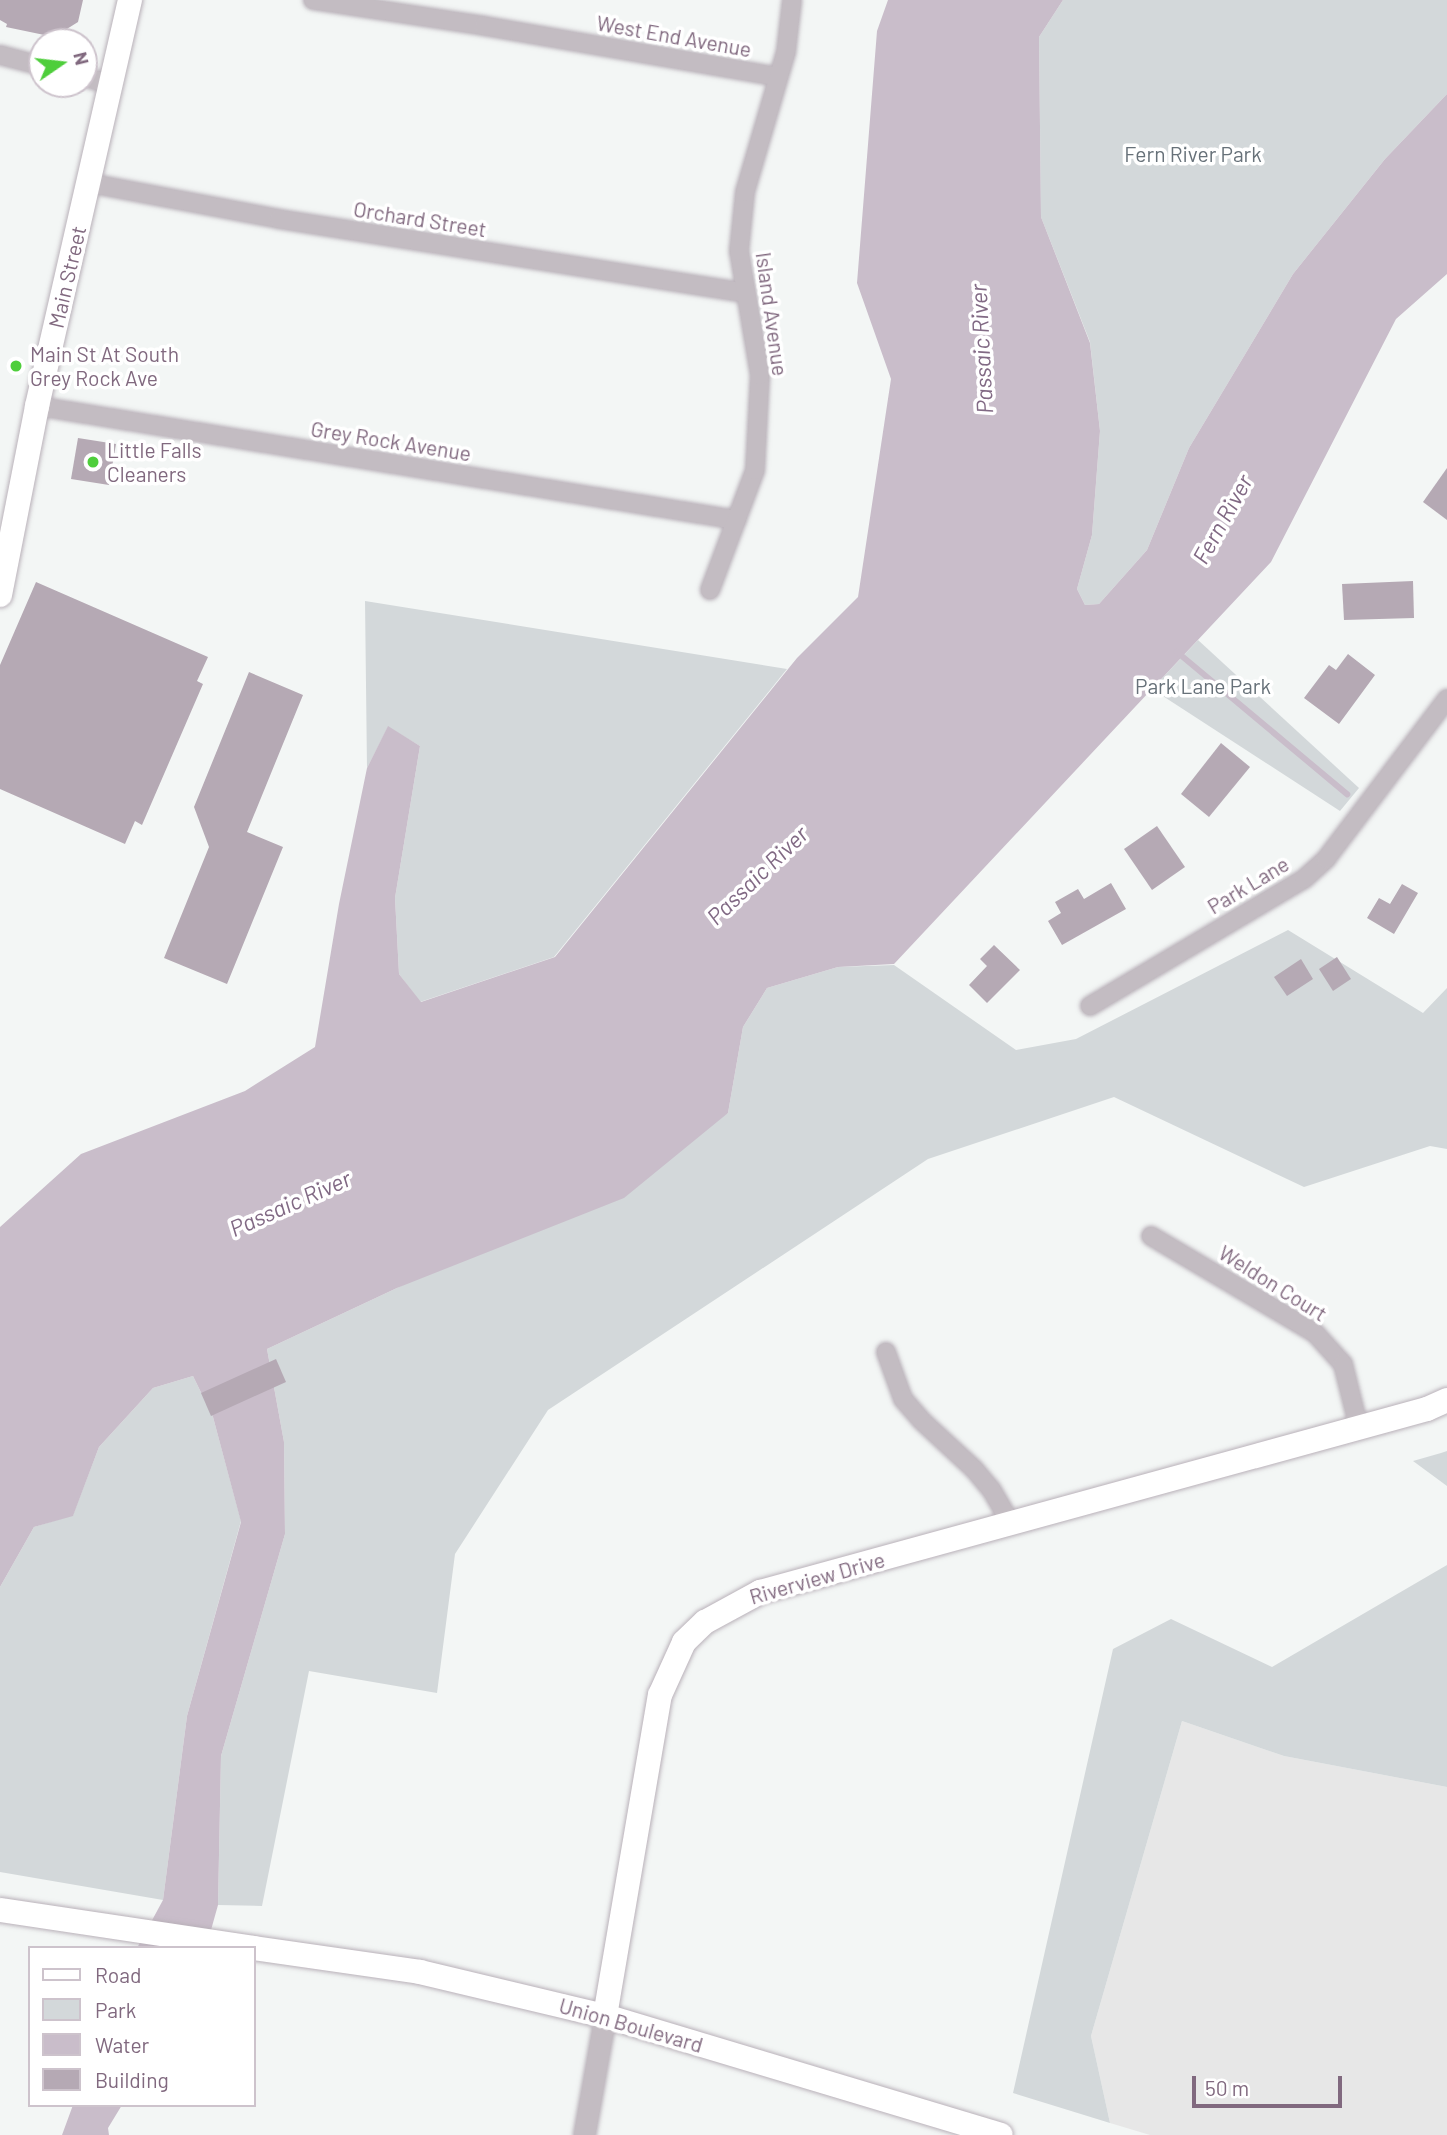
<!DOCTYPE html>
<html>
<head>
<meta charset="utf-8">
<style>
  body { margin:0 }
  #map { position:relative; width:1447px; height:2135px; overflow:hidden; background:#f3f6f5; font-family:Barlow,sans-serif }
  div>[style] { position:absolute }
  .built>* { inset:0; background:#e7e7e7 }
  .green>* { inset:0; background:#d3d8da }
  .water>* { inset:0; background:#c9bdca }
  .stream>* { height:6px; margin:-3px; padding:0 3px; transform-origin:3px; border-radius:3px; background:#c9bdca }
  .building>* { inset:0; background:#b5a9b4 }
  .roads { filter:drop-shadow(0 0 2px #b9b1b9) drop-shadow(0 0 2px #b9b1b9) }
  .minor>* { height:18px; margin:-9px; padding:0 9px; transform-origin:9px; border-radius:9px; background:#c3bcc2 }
  .tertiary>* { height:21px; margin:-10.5px; padding:0 10.5px; transform-origin:10.5px; border-radius:10.5px; background:#c3bcc2 }
  .secondary>* { height:24px; margin:-12px; padding:0 12px; transform-origin:12px; border-radius:12px; background:#fff }
  .dots>* { width:19px; height:19px; translate:-50% -50%; box-sizing:border-box; border:4px solid #fff; border-radius:50% }
  span { translate:-50% -50%; white-space:nowrap; text-align:center; line-height:1.15; -webkit-text-stroke:7px #fff; paint-order:stroke }
  .street-label { font-size:21px; color:#81697f }
  .park-label { font-size:21px; color:#677179 }
  .poi-label { font-size:21px; color:#81697f }
  .left { translate:0 -50%; text-align:left }
  .water-label { font-size:23px; color:#816984; font-style:italic }
  .legend { position:absolute; left:28px; top:1946px; width:228px; height:161px; box-sizing:border-box; background:#fff; border:2px solid #cdc3cc; margin:0; padding:9px 12px; list-style:none; font-size:21px; color:#81697f }
  .legend li { display:flex; align-items:center; gap:14px; height:35px }
  .legend b { width:35px; border:2px solid #cdc3cc }
  .north { position:absolute; left:28px; top:28px; width:70px; height:70px; box-sizing:border-box; background:#fff; border:2px solid #cdc3cc; border-radius:50%; rotate:76deg; font-size:19px; font-weight:700; line-height:28px; text-align:center; color:#81697f }
  .north::after { content:''; display:block; margin:auto; width:24px; height:32px; background:#4ece3b; clip-path:polygon(50% 0,100% 100%,50% 72%,0 100%) }
  .scale { position:absolute; left:1192px; top:2076px; width:150px; height:32px; box-sizing:border-box; border:4px solid #81697f; border-top:0; padding-left:9px; font-size:21px; line-height:24px; white-space:nowrap; color:#81697f; -webkit-text-stroke:5px #fff; paint-order:stroke }
</style>
</head>
<body>
<div id="map">
  <div class="built">
    <div style="clip-path:polygon(1182px 1721px,1284px 1756px,1447px 1787px,1447px 2135px,1150px 2135px,1110px 2123px,1091px 2036px)"></div>
  </div>
  <div class="green">
    <div style="clip-path:polygon(1063px 0,1447px 0,1447px 94px,1385px 159px,1293px 274px,1189px 448px,1147px 550px,1099px 604px,1085px 605px,1077px 589px,1092px 535px,1100px 431px,1090px 342px,1041px 217px,1039px 37px)"></div>
    <div style="clip-path:polygon(365px 601px,787px 669px,554px 957px,420px 1002px,399px 974px,395px 898px,420px 746px,388px 727px,367px 768px)"></div>
    <div style="clip-path:polygon(1198px 640px,1359px 788px,1340px 811px,1152px 689px)"></div>
    <div style="clip-path:polygon(1288px 930px,1423px 1013px,1447px 988px,1447px 1149px,1430px 1146px,1304px 1187px,1114px 1097px,928px 1159px,548px 1410px,455px 1554px,437px 1693px,309px 1671px,262px 1906px,218px 1905px,221px 1756px,285px 1534px,284px 1442px,267px 1349px,397px 1288px,728px 1113px,743px 1027px,767px 988px,838px 967px,894px 965px,1016px 1050px,1076px 1039px)"></div>
    <div style="clip-path:polygon(193px 1376px,213px 1417px,241px 1521px,187px 1716px,163px 1900px,0 1872px,0 1587px,34px 1527px,73px 1515px,99px 1447px,153px 1388px)"></div>
    <div style="clip-path:polygon(1447px 1451px,1447px 1486px,1413px 1461px,1441px 1453px)"></div>
    <div style="clip-path:polygon(1447px 1565px,1447px 1787px,1284px 1756px,1182px 1721px,1091px 2036px,1110px 2123px,1013px 2093px,1113px 1649px,1171px 1619px,1272px 1667px)"></div>
  </div>
  <div class="water">
    <div style="clip-path:polygon(888px 0,1063px 0,1039px 37px,1041px 217px,1090px 343px,1100px 431px,1092px 535px,1077px 589px,1085px 605px,1099px 604px,1147px 550px,1189px 448px,1293px 274px,1385px 159px,1447px 94px,1447px 274px,1396px 319px,1271px 562px,894px 964px,838px 967px,767px 988px,743px 1027px,728px 1113px,624px 1198px,397px 1288px,267px 1349px,284px 1442px,285px 1534px,221px 1756px,218px 1905px,206px 1948px,137px 1948px,163px 1900px,187px 1716px,241px 1522px,213px 1417px,193px 1376px,153px 1388px,99px 1447px,73px 1516px,34px 1527px,0 1587px,0 1227px,81px 1154px,245px 1091px,315px 1047px,339px 904px,367px 768px,388px 726px,420px 746px,395px 898px,399px 974px,421px 1002px,555px 957px,797px 658px,858px 597px,891px 379px,857px 283px,877px 31px)"></div>
    <div style="clip-path:polygon(73px 2105px,122px 2105px,108px 2128px,109px 2135px,62px 2135px)"></div>
  </div>
  <div class="stream">
    <div style="left:1177px;top:652px;width:222px;rotate:39.9deg"></div>
  </div>
  <div class="building">
    <div style="clip-path:polygon(0 0,83px 0,78px 22px,54px 37px,6px 27px,7px 24px,0 20px)"></div>
    <div style="clip-path:polygon(78px 438px,116px 444px,109px 485px,71px 479px)"></div>
    <div style="clip-path:polygon(1447px 468px,1447px 520px,1423px 502px)"></div>
    <div style="clip-path:polygon(1413px 581px,1414px 618px,1344px 620px,1342px 584px)"></div>
    <div style="clip-path:polygon(36px 582px,208px 657px,197px 681px,203px 684px,142px 825px,135px 821px,125px 844px,0 789px,0 665px)"></div>
    <div style="clip-path:polygon(1348px 654px,1375px 675px,1339px 724px,1304px 698px,1329px 665px,1336px 670px)"></div>
    <div style="clip-path:polygon(249px 672px,303px 695px,247px 832px,283px 847px,227px 984px,164px 958px,209px 847px,194px 807px)"></div>
    <div style="clip-path:polygon(1221px 743px,1250px 767px,1209px 817px,1181px 794px)"></div>
    <div style="clip-path:polygon(1157px 826px,1185px 867px,1152px 890px,1124px 849px)"></div>
    <div style="clip-path:polygon(1111px 883px,1126px 909px,1062px 945px,1048px 921px,1061px 913px,1055px 902px,1078px 889px,1084px 899px)"></div>
    <div style="clip-path:polygon(1402px 884px,1418px 893px,1394px 934px,1367px 918px,1379px 898px,1390px 904px)"></div>
    <div style="clip-path:polygon(994px 945px,1020px 970px,987px 1003px,969px 985px,987px 966px,980px 959px)"></div>
    <div style="clip-path:polygon(1337px 957px,1351px 979px,1333px 991px,1319px 969px)"></div>
    <div style="clip-path:polygon(1301px 959px,1313px 979px,1287px 996px,1274px 977px)"></div>
    <div style="clip-path:polygon(276px 1359px,286px 1382px,211px 1416px,201px 1393px)"></div>
  </div>
  <div class="roads">
    <div class="minor">
      <div style="left:313px;top:0;width:173px;rotate:8.6deg"></div>
      <div style="left:484px;top:26px;width:298px;rotate:9.8deg"></div>
      <div style="left:0;top:55px;width:43px;rotate:14.7deg"></div>
      <div style="left:84px;top:77px;width:28px;rotate:15deg"></div>
      <div style="left:89px;top:183px;width:193px;rotate:10.7deg"></div>
      <div style="left:279px;top:219px;width:472px;rotate:9deg"></div>
      <div style="left:37px;top:406px;width:709px;rotate:9.25deg"></div>
      <div style="left:710px;top:590px;width:128px;rotate:-69.4deg"></div>
      <div style="left:755px;top:470px;width:95px;rotate:-87deg"></div>
      <div style="left:760px;top:375px;width:126px;rotate:-99.6deg"></div>
      <div style="left:739px;top:251px;width:59px;rotate:-84.2deg"></div>
      <div style="left:745px;top:192px;width:146px;rotate:-73.7deg"></div>
      <div style="left:786px;top:52px;width:52px;rotate:-83.4deg"></div>
      <div style="left:1090px;top:1006px;width:249px;rotate:-30.7deg"></div>
      <div style="left:1304px;top:879px;width:30px;rotate:-42deg"></div>
      <div style="left:1326px;top:859px;width:201px;rotate:-52.9deg"></div>
      <div style="left:1151px;top:1236px;width:191px;rotate:30.6deg"></div>
      <div style="left:1315px;top:1333px;width:42px;rotate:47.9deg"></div>
      <div style="left:1343px;top:1364px;width:66px;rotate:76deg"></div>
      <div style="left:886px;top:1352px;width:50px;rotate:70.1deg"></div>
      <div style="left:903px;top:1399px;width:28px;rotate:49deg"></div>
      <div style="left:921px;top:1420px;width:72px;rotate:42.8deg"></div>
      <div style="left:974px;top:1469px;width:26px;rotate:50deg"></div>
      <div style="left:991px;top:1489px;width:39px;rotate:60deg"></div>
    </div>
    <div class="tertiary">
      <div style="left:584px;top:2135px;width:121px;rotate:-80deg"></div>
    </div>
    <div class="secondary">
      <div style="left:0;top:595px;width:193px;rotate:-78.9deg"></div>
      <div style="left:37px;top:406px;width:417px;rotate:-77.1deg"></div>
      <div style="left:0;top:1910px;width:256px;rotate:8.5deg"></div>
      <div style="left:254px;top:1948px;width:168px;rotate:8.2deg"></div>
      <div style="left:420px;top:1972px;width:190px;rotate:13.4deg"></div>
      <div style="left:605px;top:2016px;width:413px;rotate:16.7deg"></div>
      <div style="left:605px;top:2016px;width:326px;rotate:-80.3deg"></div>
      <div style="left:660px;top:1695px;width:58px;rotate:-65.6deg"></div>
      <div style="left:684px;top:1642px;width:29px;rotate:-44deg"></div>
      <div style="left:705px;top:1622px;width:63px;rotate:-28.6deg"></div>
      <div style="left:760px;top:1592px;width:692px;rotate:-15.34deg"></div>
      <div style="left:1427px;top:1409px;width:22px;rotate:-24deg"></div>
    </div>
  </div>
  <div class="dots">
    <div style="left:16px;top:366px;background:#4ece3b"></div>
    <div style="left:93px;top:462px;background:#4ece3b"></div>
  </div>
  <div class="street-label">
    <span style="left:674px;top:36px;rotate:10deg">West End Avenue</span>
    <span style="left:420px;top:219px;rotate:9deg">Orchard Street</span>
    <span style="left:67px;top:277px;rotate:-77deg">Main Street</span>
    <span style="left:772px;top:314px;rotate:82deg">Island Avenue</span>
    <span style="left:391px;top:441px;rotate:9deg">Grey Rock Avenue</span>
    <span style="left:1248px;top:885px;rotate:-31deg">Park Lane</span>
    <span style="left:1273px;top:1283px;rotate:32deg">Weldon Court</span>
    <span style="left:817px;top:1578px;rotate:-16deg">Riverview Drive</span>
    <span style="left:631px;top:2025px;rotate:16deg">Union Boulevard</span>
  </div>
  <div class="park-label">
    <span style="left:1193px;top:154px">Fern River Park</span>
    <span style="left:1203px;top:686px">Park Lane Park</span>
  </div>
  <div class="poi-label">
    <span class="left" style="left:30px;top:366px">Main St At South<br>Grey Rock Ave</span>
    <span class="left" style="left:107px;top:462px">Little Falls<br>Cleaners</span>
  </div>
  <div class="water-label">
    <span style="left:981px;top:349px;rotate:-93deg">Passaic River</span>
    <span style="left:1222px;top:519px;rotate:-61deg">Fern River</span>
    <span style="left:757px;top:875px;rotate:-44deg">Passaic River</span>
    <span style="left:290px;top:1203px;rotate:-24deg">Passaic River</span>
  </div>
  <ul class="legend">
  <li><b style="height:9px;background:#fff"></b>Road</li>
  <li><b style="height:19px;background:#d3d8da"></b>Park</li>
  <li><b style="height:19px;background:#c9bdca"></b>Water</li>
  <li><b style="height:19px;background:#b5a9b4"></b>Building</li>
  </ul>
  <div class="north">N</div>
  <div class="scale">50 m</div>
</div>
</body>
</html>
